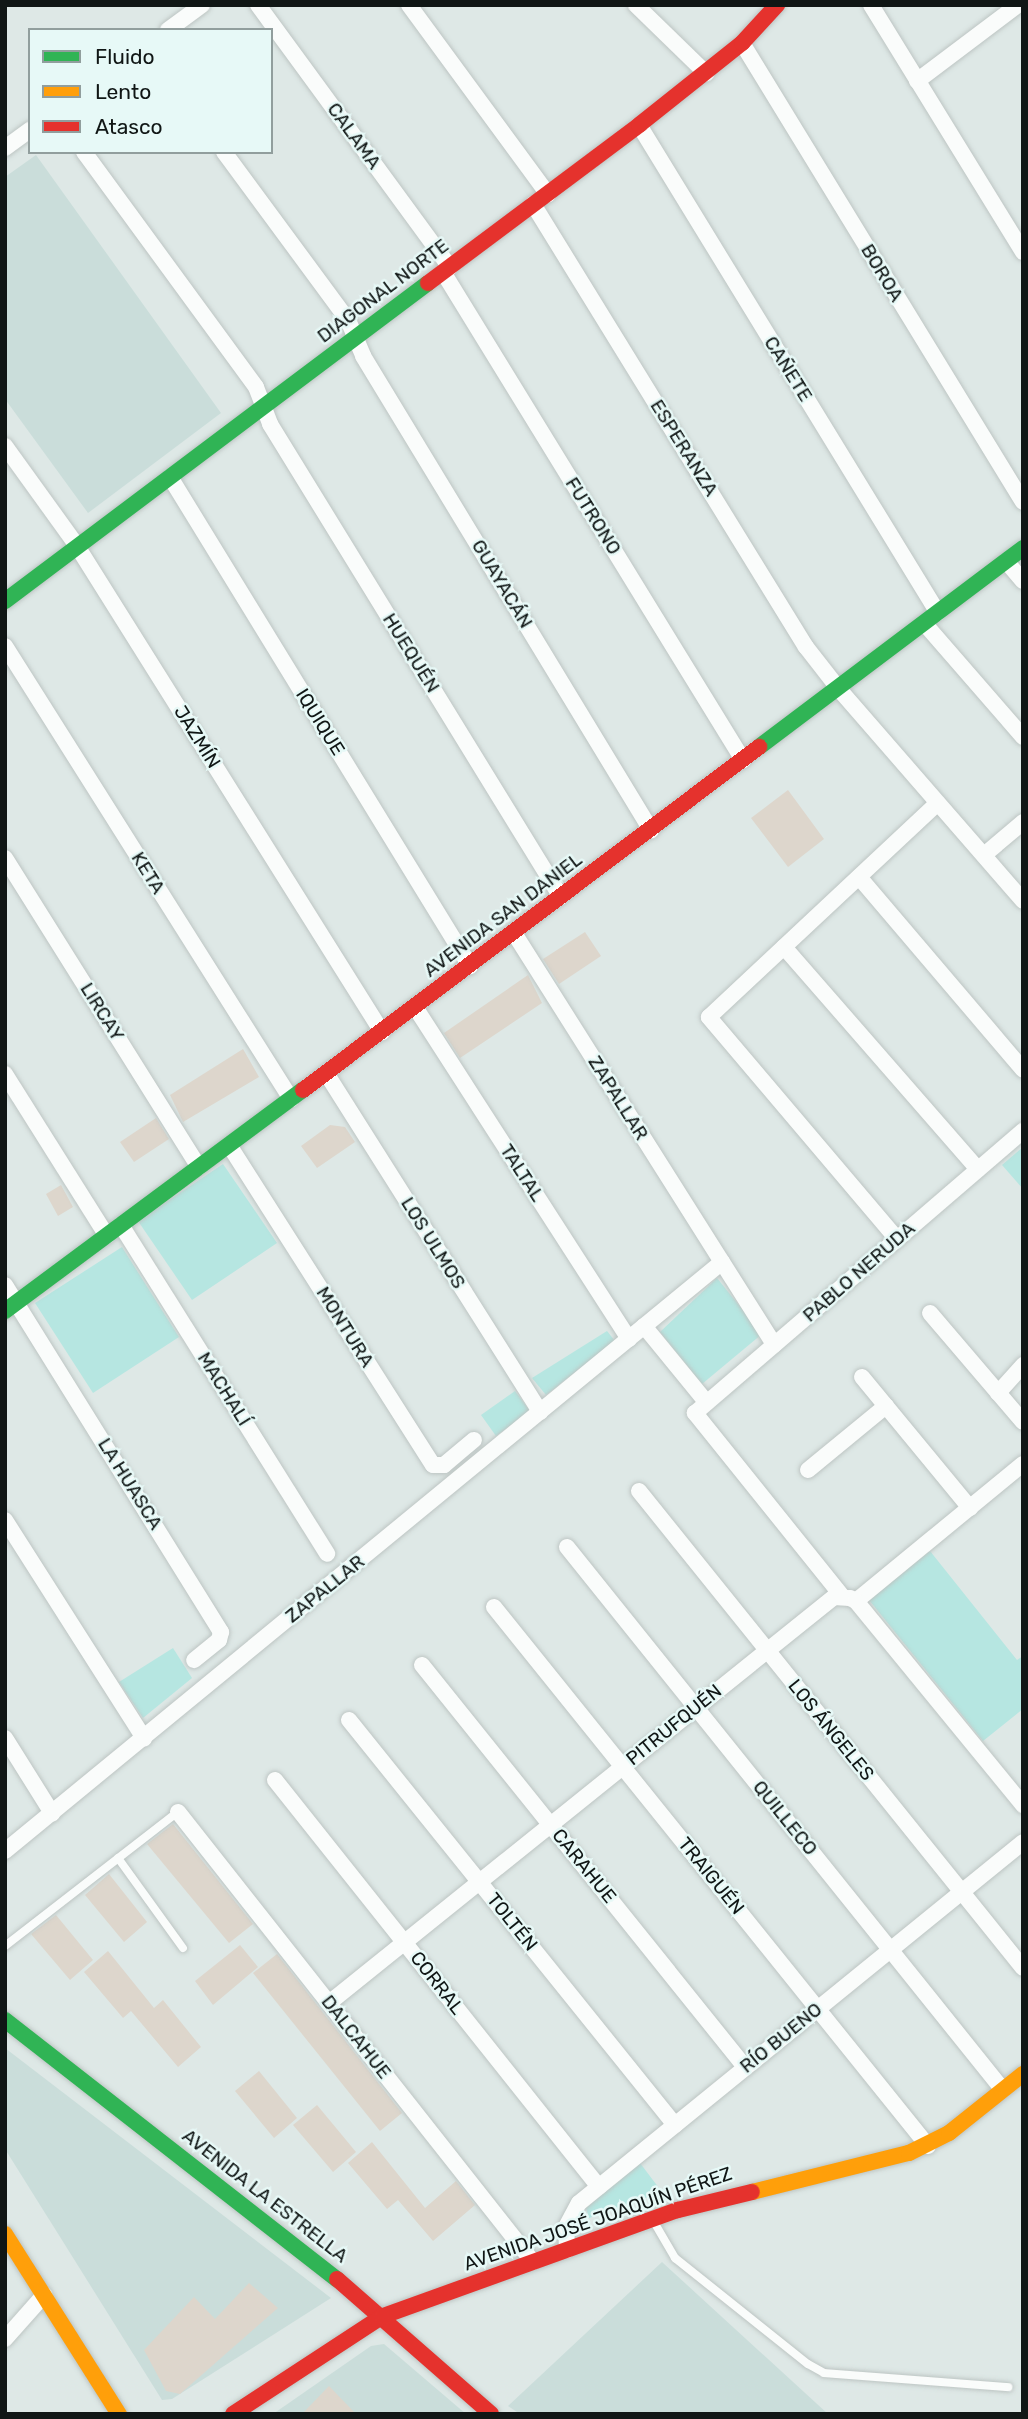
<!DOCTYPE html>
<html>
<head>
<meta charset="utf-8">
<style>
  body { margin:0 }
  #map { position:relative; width:1028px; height:2419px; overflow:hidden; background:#dee8e6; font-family:Rubik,sans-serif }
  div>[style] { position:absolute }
  .built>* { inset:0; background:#caddda }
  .green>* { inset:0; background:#b6e6e1 }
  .building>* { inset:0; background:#ddd6cc }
  .roads { filter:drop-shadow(0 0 2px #bdc5c3) drop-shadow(0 0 2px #bdc5c3) }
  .lane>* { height:8px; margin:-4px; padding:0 4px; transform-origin:4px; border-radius:4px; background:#fafcfb }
  .street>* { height:16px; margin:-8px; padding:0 8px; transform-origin:8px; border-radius:8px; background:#fafcfb }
  .fast>* { height:16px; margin:-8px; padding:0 8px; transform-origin:8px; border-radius:8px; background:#30b455 }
  .slow>* { height:16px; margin:-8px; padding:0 8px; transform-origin:8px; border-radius:8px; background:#ff9f0a }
  .jam>* { height:16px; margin:-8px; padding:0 8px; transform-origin:8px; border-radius:8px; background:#e5322d }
  span { translate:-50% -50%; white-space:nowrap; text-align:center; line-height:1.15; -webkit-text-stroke:5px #e7f9f7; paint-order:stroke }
  .street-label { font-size:19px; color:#101615 }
  .frame { position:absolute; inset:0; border:7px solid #101615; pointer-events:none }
  .legend { position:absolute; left:28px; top:28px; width:245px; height:126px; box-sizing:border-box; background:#e7f9f7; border:2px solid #919e9d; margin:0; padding:9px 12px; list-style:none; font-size:21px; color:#101615 }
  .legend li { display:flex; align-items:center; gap:14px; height:35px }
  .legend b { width:35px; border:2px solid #919e9d }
</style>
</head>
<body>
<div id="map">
  <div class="built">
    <div style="clip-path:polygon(36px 155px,221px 413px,88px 513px,5px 399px,5px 177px)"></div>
    <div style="clip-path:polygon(5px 2048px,331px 2298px,172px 2399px,162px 2400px,5px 2149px)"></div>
    <div style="clip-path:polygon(662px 2262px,828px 2414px,520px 2414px,508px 2406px)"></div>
    <div style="clip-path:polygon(384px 2344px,466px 2414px,273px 2414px,371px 2346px)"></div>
  </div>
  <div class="green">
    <div style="clip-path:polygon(1023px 1147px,1023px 1189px,1002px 1165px)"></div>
    <div style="clip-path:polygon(223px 1164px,277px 1243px,192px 1300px,138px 1221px)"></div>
    <div style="clip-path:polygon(122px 1247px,179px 1337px,93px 1393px,35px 1303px)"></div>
    <div style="clip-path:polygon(717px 1278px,762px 1334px,702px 1384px,660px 1332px)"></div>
    <div style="clip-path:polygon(607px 1331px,615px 1341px,546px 1395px,532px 1378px)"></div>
    <div style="clip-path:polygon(515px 1391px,530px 1411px,496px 1436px,481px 1415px)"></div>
    <div style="clip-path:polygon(930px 1551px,1017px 1660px,1023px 1656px,1023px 1709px,983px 1741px,869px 1600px)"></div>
    <div style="clip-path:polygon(173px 1648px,192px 1678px,143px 1718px,119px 1682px)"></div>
    <div style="clip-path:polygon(640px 2163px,662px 2192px,589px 2218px,586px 2208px)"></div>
  </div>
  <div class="building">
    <div style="clip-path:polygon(788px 790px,824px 839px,788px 867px,751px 818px)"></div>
    <div style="clip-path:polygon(585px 932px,601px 956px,559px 984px,543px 959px)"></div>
    <div style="clip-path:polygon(528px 975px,542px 1003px,460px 1058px,444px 1033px)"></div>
    <div style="clip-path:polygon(243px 1049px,259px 1077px,183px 1122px,170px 1095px)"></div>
    <div style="clip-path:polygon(156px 1118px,169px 1139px,134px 1162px,120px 1142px)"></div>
    <div style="clip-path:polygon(330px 1125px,345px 1127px,355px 1142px,317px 1168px,301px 1146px)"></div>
    <div style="clip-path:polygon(61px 1185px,73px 1207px,58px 1216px,46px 1194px)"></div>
    <div style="clip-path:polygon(173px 1824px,253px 1924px,229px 1943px,147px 1844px)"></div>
    <div style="clip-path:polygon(109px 1874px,147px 1922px,124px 1942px,85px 1895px)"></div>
    <div style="clip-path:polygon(56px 1915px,93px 1960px,70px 1980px,31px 1934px)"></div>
    <div style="clip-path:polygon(240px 1945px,258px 1967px,213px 2005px,195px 1981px)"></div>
    <div style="clip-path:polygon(108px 1951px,154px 2008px,163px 2000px,201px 2047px,178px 2067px,131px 2011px,123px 2018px,84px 1972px)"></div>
    <div style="clip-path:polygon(277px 1954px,402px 2113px,380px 2131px,253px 1973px)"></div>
    <div style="clip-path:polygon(259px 2071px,297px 2118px,274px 2138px,235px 2091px)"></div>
    <div style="clip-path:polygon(317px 2105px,356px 2152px,333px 2172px,293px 2125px)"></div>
    <div style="clip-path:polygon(372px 2142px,425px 2208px,456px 2181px,475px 2205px,433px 2241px,398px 2200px,387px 2209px,348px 2163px)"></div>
    <div style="clip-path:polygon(249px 2283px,278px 2308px,180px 2394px,166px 2391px,144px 2350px,194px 2297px,215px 2319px)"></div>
    <div style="clip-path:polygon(329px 2386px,356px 2414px,302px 2414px)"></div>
  </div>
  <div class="roads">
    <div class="lane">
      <div style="left:118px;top:1858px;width:111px;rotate:54.2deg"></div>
      <div style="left:5px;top:1946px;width:219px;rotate:-37.8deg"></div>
      <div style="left:654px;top:2222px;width:42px;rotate:59.7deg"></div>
      <div style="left:675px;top:2258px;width:170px;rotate:38.6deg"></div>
      <div style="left:808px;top:2364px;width:18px;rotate:29deg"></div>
      <div style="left:824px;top:2373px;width:185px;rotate:4.4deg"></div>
    </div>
    <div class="street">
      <div style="left:258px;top:5px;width:325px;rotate:53.8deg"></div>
      <div style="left:409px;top:5px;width:235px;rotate:53.7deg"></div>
      <div style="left:636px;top:5px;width:98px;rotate:44.2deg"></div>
      <div style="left:871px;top:5px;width:290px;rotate:58.4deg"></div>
      <div style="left:168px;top:30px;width:42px;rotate:-36.3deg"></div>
      <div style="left:742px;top:43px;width:538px;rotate:58.53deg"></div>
      <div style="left:917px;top:81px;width:126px;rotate:-37deg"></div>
      <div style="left:639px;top:125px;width:572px;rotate:58.5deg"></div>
      <div style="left:5px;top:148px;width:31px;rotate:-36deg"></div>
      <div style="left:84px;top:152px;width:291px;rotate:53.8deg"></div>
      <div style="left:256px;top:387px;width:40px;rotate:69deg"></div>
      <div style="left:270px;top:424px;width:555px;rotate:58.4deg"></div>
      <div style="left:224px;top:152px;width:209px;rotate:53.6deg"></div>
      <div style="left:348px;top:320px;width:39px;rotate:67deg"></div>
      <div style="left:363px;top:356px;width:555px;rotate:58.72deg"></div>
      <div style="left:533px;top:204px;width:520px;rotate:58.36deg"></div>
      <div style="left:806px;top:647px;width:52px;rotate:52deg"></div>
      <div style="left:838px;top:688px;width:282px;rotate:49deg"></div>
      <div style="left:443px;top:272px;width:573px;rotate:58.42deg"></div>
      <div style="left:5px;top:446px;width:123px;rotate:54.2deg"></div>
      <div style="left:77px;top:546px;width:574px;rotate:57.89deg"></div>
      <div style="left:170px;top:477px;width:574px;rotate:58.47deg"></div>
      <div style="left:1006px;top:561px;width:26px;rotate:50deg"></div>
      <div style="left:924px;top:623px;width:151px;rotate:49deg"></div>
      <div style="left:5px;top:646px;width:536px;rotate:57.73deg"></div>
      <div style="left:984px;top:855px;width:51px;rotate:-40.2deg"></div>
      <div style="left:5px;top:858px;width:365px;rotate:57.9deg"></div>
      <div style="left:859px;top:877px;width:253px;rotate:49.6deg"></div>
      <div style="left:514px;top:933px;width:487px;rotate:57.7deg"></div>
      <div style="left:784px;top:947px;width:295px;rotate:48.9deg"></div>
      <div style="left:415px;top:1007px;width:395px;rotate:57.2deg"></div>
      <div style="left:326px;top:1073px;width:401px;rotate:57.7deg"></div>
      <div style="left:5px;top:1074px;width:191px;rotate:57.8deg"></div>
      <div style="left:229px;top:1145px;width:379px;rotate:57.5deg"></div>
      <div style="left:433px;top:1465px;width:11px"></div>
      <div style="left:444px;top:1465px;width:39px;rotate:-40deg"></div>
      <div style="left:121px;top:1225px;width:388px;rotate:57.9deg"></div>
      <div style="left:897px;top:1239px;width:291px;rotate:-130.3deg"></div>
      <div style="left:709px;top:1017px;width:313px;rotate:-43.1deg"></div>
      <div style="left:5px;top:1285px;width:409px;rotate:58.1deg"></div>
      <div style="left:221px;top:1632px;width:8px;rotate:104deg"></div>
      <div style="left:219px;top:1640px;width:32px;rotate:141deg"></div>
      <div style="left:930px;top:1313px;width:143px;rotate:49.5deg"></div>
      <div style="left:644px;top:1326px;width:99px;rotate:50.7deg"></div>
      <div style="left:862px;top:1377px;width:170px;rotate:50.5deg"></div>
      <div style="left:998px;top:1393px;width:38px;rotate:-48deg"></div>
      <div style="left:808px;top:1470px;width:101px;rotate:-39.4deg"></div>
      <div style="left:639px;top:1491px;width:612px;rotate:51.16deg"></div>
      <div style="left:5px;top:1520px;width:259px;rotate:57.5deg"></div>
      <div style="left:567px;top:1547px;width:696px;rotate:51.24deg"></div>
      <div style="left:842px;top:1596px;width:235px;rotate:-128.8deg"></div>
      <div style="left:695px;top:1413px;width:433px;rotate:-40.7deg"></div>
      <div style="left:856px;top:1601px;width:216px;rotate:-39.4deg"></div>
      <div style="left:494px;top:1607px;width:692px;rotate:51.16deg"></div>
      <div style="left:422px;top:1665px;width:516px;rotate:51.22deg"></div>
      <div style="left:349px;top:1720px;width:520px;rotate:51.17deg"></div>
      <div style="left:5px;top:1738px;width:89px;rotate:57.9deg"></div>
      <div style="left:275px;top:1780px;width:520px;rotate:51.48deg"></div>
      <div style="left:178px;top:1812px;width:573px;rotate:51.73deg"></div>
      <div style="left:5px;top:1851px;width:928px;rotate:-39.4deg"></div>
      <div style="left:329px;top:2003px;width:648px;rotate:-38.8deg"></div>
      <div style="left:834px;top:1597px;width:16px;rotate:4deg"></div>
      <div style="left:850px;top:1598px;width:7px;rotate:27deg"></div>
      <div style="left:856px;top:1601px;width:264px;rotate:50.7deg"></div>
      <div style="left:567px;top:2250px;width:23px;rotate:-92deg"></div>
      <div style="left:566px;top:2227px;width:27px;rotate:-62deg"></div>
      <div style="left:579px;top:2203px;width:572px;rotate:-39.11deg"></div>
      <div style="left:5px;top:2339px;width:59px;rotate:-48.4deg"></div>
    </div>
    <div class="fast">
      <div style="left:5px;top:601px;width:529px;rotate:-36.93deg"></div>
      <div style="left:759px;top:747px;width:331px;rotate:-37deg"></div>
      <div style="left:5px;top:1311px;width:371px;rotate:-36.6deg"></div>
      <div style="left:5px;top:2020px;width:421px;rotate:38deg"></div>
    </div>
    <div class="slow">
      <div style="left:752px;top:2192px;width:162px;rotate:-14deg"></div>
      <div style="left:909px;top:2153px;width:45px;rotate:-26.6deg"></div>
      <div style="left:949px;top:2133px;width:95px;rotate:-38.6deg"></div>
      <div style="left:5px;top:2234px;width:213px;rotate:57.7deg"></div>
    </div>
    <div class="jam">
      <div style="left:428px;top:283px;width:264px;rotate:-36.8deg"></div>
      <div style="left:639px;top:125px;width:132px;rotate:-38.5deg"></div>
      <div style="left:742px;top:43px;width:52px;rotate:-47.4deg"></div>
      <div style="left:303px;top:1090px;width:571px;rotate:-36.95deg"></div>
      <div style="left:337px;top:2279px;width:205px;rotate:41.2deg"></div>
      <div style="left:233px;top:2414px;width:179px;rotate:-33.2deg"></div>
      <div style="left:383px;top:2316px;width:313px;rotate:-19.8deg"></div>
      <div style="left:678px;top:2210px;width:76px;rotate:-13.7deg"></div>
    </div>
  </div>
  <div class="street-label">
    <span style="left:354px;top:136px;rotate:54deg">CALAMA</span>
    <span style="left:882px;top:273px;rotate:59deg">BOROA</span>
    <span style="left:383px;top:291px;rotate:-37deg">DIAGONAL NORTE</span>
    <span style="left:788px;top:369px;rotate:58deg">CAÑETE</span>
    <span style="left:684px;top:448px;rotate:58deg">ESPERANZA</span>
    <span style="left:593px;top:516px;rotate:58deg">FUTRONO</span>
    <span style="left:502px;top:584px;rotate:59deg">GUAYACÁN</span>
    <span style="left:411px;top:653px;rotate:58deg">HUEQUÉN</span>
    <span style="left:320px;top:722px;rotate:58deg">IQUIQUE</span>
    <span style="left:197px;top:737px;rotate:58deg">JAZMÍN</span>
    <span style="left:148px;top:873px;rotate:58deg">KETA</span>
    <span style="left:503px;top:915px;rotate:-37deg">AVENIDA SAN DANIEL</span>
    <span style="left:102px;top:1012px;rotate:58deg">LIRCAY</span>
    <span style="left:618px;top:1098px;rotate:58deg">ZAPALLAR</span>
    <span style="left:522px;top:1173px;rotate:57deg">TALTAL</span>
    <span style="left:433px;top:1243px;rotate:58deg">LOS ULMOS</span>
    <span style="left:859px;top:1272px;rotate:-41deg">PABLO NERUDA</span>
    <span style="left:345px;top:1327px;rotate:58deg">MONTURA</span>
    <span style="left:224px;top:1389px;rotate:58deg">MACHALÍ</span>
    <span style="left:130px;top:1484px;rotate:58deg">LA HUASCA</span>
    <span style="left:325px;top:1589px;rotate:-39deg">ZAPALLAR</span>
    <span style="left:674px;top:1725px;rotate:-39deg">PITRUFQUÉN</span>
    <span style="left:831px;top:1730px;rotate:51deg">LOS ÁNGELES</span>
    <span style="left:785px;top:1818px;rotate:51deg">QUILLECO</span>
    <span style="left:584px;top:1866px;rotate:51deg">CARAHUE</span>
    <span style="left:711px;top:1876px;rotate:51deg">TRAIGUÉN</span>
    <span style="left:512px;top:1922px;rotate:51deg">TOLTÉN</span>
    <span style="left:437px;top:1983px;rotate:52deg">CORRAL</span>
    <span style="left:356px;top:2037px;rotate:52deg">DALCAHUE</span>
    <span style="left:781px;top:2038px;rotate:-39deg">RÍO BUENO</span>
    <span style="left:265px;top:2196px;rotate:38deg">AVENIDA LA ESTRELLA</span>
    <span style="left:598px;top:2219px;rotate:-19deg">AVENIDA JOSÉ JOAQUÍN PÉREZ</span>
  </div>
  <div class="frame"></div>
  <ul class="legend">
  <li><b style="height:9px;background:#30b455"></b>Fluido</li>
  <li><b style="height:9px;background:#ff9f0a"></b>Lento</li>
  <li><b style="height:9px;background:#e5322d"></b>Atasco</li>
  </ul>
</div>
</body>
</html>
